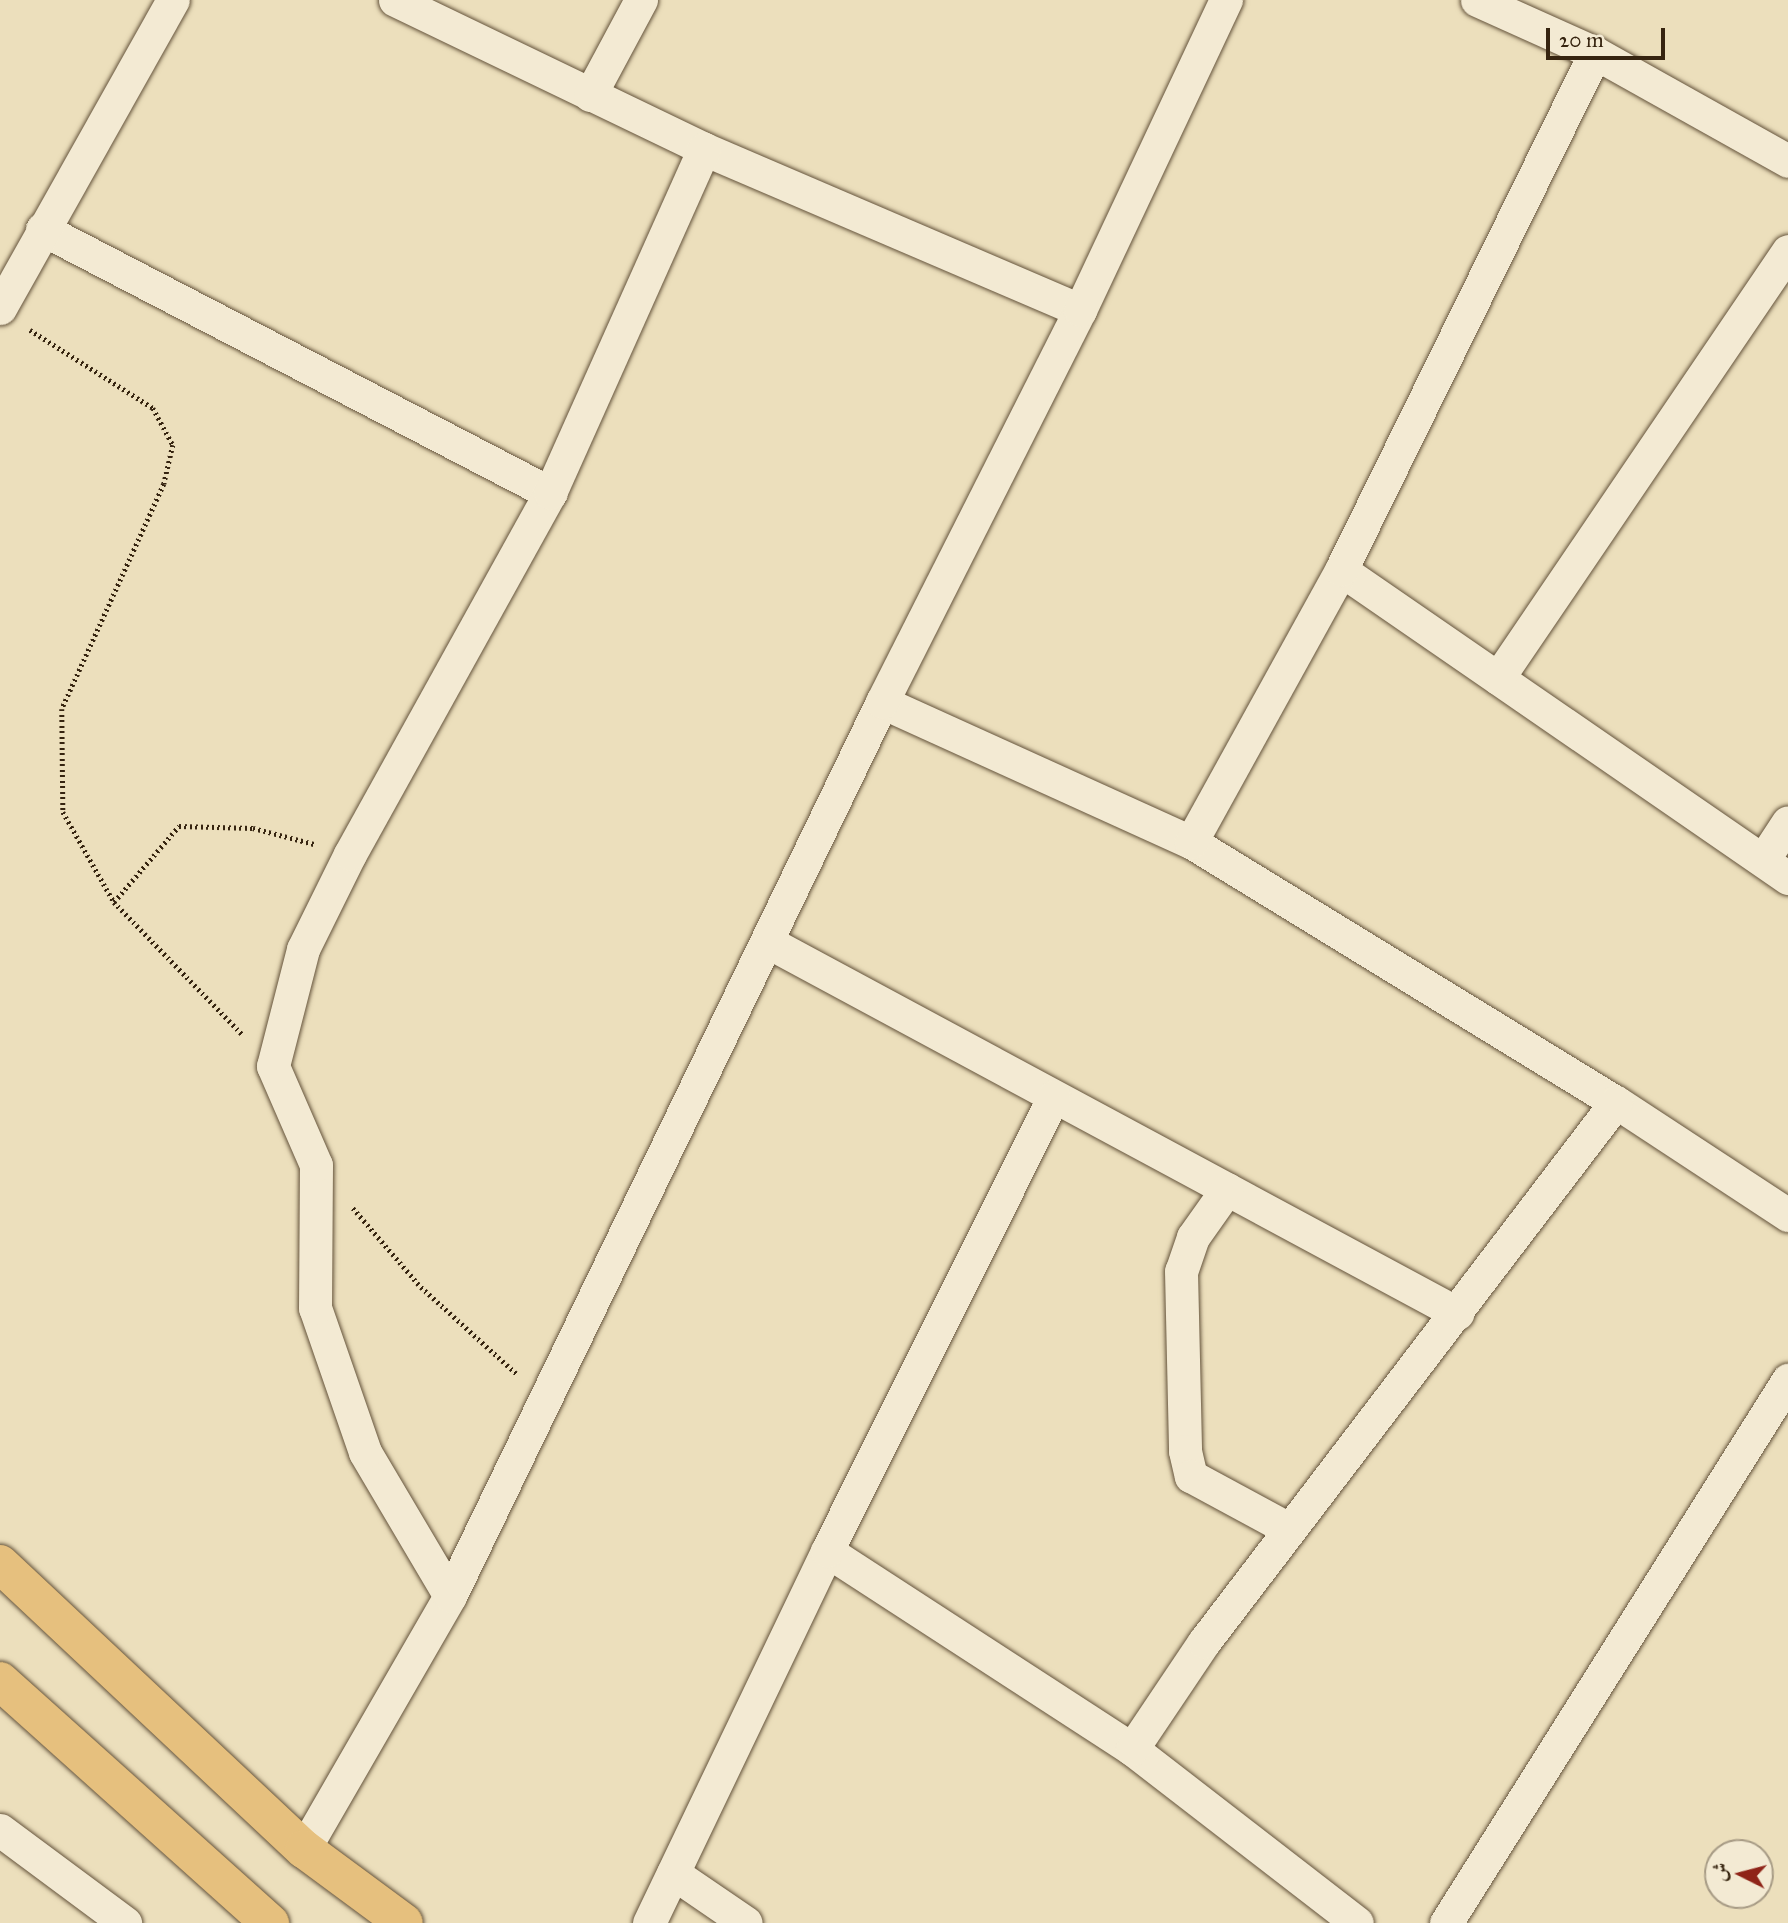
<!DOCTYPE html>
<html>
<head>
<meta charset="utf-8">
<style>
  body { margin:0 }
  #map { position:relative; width:1788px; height:1923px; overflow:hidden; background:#ecdfbc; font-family:"IM FELL Great Primer",Amiri,serif }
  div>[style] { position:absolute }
  .path>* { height:4.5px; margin-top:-2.25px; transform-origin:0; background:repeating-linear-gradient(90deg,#362410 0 2px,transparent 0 5.5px) }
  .roads { filter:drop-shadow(0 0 2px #64533b) drop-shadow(0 0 2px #64533b) }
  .minor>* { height:33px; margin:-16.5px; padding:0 16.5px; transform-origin:16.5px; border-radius:16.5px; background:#f3ead3 }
  .primary>* { height:38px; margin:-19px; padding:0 19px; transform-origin:19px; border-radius:19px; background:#e6c07e }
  span { translate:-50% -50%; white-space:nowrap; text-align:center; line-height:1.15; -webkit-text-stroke:5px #f3ead3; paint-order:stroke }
  .north { position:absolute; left:1704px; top:1839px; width:70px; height:70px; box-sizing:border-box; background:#f3ead3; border:2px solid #a79b85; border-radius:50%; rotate:276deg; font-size:19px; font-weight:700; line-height:28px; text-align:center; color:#362410 }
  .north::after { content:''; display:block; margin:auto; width:24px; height:32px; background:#8f2418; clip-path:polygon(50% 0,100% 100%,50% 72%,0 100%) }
  .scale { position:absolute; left:1546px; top:28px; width:119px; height:32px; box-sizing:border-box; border:4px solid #362410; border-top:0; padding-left:9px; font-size:21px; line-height:24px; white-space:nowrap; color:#362410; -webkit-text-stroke:5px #f3ead3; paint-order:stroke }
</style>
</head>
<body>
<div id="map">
  <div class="path">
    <div style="left:30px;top:330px;width:146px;rotate:32.4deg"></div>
    <div style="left:153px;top:408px;width:42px;rotate:61.6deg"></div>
    <div style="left:173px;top:445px;width:40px;rotate:103deg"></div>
    <div style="left:164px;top:484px;width:247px;rotate:114.4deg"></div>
    <div style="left:62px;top:709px;width:103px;rotate:89.4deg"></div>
    <div style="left:63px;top:812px;width:103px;rotate:60.5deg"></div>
    <div style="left:114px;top:902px;width:185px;rotate:45.9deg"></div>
    <div style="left:114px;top:902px;width:100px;rotate:-49.5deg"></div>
    <div style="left:179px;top:826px;width:74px;rotate:1.5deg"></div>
    <div style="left:253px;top:828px;width:63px;rotate:14.7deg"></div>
    <div style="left:353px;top:1208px;width:104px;rotate:49.3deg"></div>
    <div style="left:421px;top:1287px;width:130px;rotate:42.2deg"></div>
  </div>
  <div class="roads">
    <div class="minor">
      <div style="left:395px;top:0;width:343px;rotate:25.7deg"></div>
      <div style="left:704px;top:149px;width:409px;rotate:23.2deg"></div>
      <div style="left:1477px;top:0;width:129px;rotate:24.2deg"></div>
      <div style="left:1595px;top:53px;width:221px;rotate:29.2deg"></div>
      <div style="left:590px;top:95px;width:108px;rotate:-61.8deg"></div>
      <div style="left:42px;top:229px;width:573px;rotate:27.46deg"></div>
      <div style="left:0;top:308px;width:353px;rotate:-60.7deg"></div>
      <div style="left:1341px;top:570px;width:543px;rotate:34.57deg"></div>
      <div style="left:1498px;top:678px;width:516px;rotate:-55.82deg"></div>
      <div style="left:882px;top:702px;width:339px;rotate:24.4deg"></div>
      <div style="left:1191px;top:842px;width:498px;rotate:31.5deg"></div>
      <div style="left:1616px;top:1102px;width:206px;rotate:33.3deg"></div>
      <div style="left:1191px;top:842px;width:311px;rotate:-61.1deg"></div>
      <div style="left:1341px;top:570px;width:576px;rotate:-63.84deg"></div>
      <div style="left:1763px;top:860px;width:45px;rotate:-56.7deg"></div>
      <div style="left:768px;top:942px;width:783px;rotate:28.3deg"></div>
      <div style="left:1227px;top:1189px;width:59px;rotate:125.3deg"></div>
      <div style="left:1193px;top:1237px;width:36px;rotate:109deg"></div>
      <div style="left:1181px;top:1271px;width:180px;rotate:88.7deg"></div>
      <div style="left:1185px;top:1451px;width:26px;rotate:77deg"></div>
      <div style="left:1191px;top:1476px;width:111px;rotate:28.4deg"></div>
      <div style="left:827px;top:1551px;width:364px;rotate:33deg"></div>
      <div style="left:1132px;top:1749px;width:284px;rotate:37.7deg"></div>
      <div style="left:450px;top:1596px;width:167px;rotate:-120.6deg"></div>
      <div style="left:365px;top:1452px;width:152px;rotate:-109.1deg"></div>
      <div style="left:315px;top:1308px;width:143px;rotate:-89.6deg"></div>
      <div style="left:316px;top:1165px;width:108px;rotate:-113.5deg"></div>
      <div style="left:273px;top:1066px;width:121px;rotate:-75.6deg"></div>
      <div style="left:303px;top:949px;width:106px;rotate:-63.7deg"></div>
      <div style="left:350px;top:854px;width:413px;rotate:-61deg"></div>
      <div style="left:550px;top:493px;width:377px;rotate:-65.9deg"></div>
      <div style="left:1132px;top:1749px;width:129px;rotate:-56.1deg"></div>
      <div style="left:1204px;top:1642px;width:679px;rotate:-52.66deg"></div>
      <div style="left:0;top:1830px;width:156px;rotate:36.6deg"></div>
      <div style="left:304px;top:1849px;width:292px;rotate:-60deg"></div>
      <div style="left:450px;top:1596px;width:993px;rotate:-64.21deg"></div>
      <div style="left:882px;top:702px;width:439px;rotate:-63.2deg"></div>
      <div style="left:1080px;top:310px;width:343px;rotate:-64.8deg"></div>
      <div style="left:673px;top:1873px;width:88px;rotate:34.4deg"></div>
      <div style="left:649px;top:1923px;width:412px;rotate:-64.4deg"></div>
      <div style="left:827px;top:1551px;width:508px;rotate:-63.49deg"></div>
      <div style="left:1446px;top:1923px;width:642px;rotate:-57.8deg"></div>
    </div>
    <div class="primary">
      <div style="left:0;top:1564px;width:417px;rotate:43.2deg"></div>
      <div style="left:304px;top:1849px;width:124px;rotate:36.5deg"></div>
      <div style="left:0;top:1681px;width:363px;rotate:41.9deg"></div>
    </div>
  </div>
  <div class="north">ش</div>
  <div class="scale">20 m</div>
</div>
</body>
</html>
